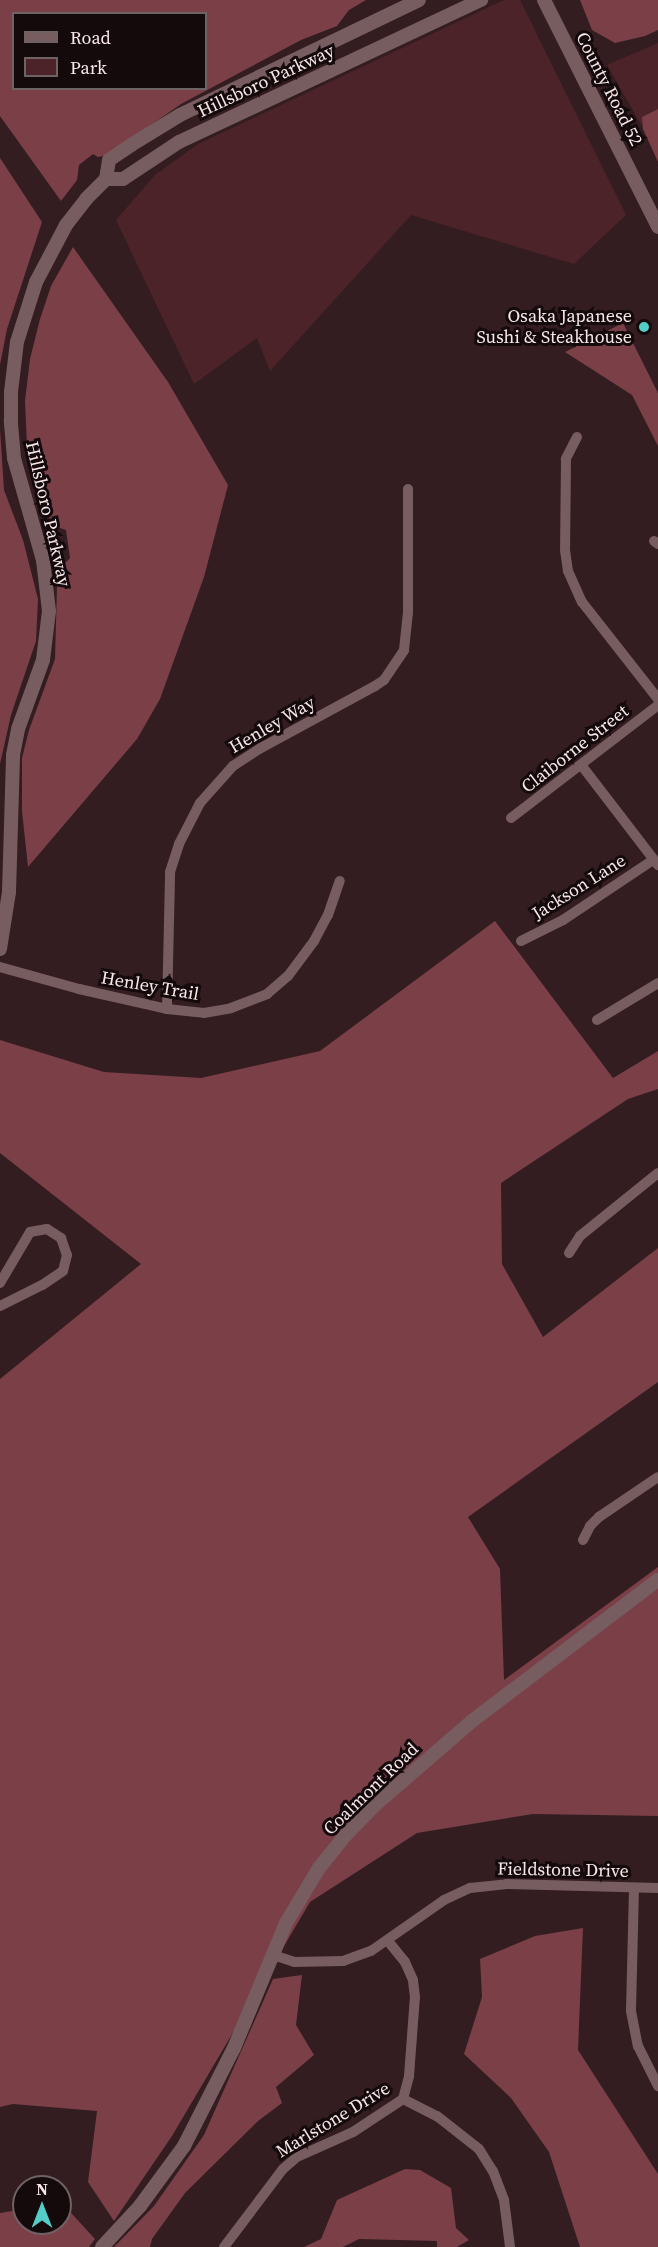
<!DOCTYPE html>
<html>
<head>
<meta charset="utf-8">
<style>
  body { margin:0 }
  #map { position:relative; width:658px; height:2247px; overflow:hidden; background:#331d20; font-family:"Source Serif 4",serif }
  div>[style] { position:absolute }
  .green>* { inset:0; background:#4c2329 }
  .forest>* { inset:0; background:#7b3f48 }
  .street>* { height:10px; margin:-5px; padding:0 5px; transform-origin:5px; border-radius:5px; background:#775d60 }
  .secondary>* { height:14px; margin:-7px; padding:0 7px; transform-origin:7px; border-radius:7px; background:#775d60 }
  .dots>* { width:16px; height:16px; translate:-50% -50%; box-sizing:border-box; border:3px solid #140a0c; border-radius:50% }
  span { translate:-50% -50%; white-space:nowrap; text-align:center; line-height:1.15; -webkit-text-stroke:6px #140a0c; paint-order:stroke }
  .street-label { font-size:18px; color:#f7e7e9 }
  .poi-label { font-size:18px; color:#f7e7e9 }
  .right { translate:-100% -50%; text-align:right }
  .legend { position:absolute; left:12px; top:12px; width:195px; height:78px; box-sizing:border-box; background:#140a0c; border:2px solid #6f6264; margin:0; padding:8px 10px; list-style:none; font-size:18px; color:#f7e7e9 }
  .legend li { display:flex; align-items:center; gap:12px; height:30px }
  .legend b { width:30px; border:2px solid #6f6264 }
  .north { position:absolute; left:12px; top:2175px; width:60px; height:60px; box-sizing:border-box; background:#140a0c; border:2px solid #6f6264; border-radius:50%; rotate:0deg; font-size:16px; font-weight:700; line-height:24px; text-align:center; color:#f7e7e9 }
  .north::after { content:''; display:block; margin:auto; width:21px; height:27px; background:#54cdc8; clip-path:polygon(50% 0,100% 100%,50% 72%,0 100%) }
</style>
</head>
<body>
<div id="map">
  <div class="green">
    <div style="clip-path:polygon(504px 0,520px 0,626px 215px,574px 264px,411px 215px,270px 371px,257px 338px,194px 384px,116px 220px,155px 175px,198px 144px)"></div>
    <div style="clip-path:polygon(658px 43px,658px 109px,642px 117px,643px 128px,607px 65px)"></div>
  </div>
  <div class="forest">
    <div style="clip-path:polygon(evenodd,0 0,366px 0,349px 10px,337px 26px,301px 40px,181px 104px,108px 155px,98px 157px,93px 154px,79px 165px,77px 180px,61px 201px,0 116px,0 0,14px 14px,206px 14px,206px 88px,14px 88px,14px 14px)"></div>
    <div style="clip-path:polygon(580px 0,658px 0,658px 30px,645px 36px,615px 43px,592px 30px)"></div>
    <div style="clip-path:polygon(658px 109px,658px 162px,643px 129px,642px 117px)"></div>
    <div style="clip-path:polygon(0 158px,42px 222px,7px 329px,0 365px)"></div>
    <div style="clip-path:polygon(73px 247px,168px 382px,228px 485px,204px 577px,160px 699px,137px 739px,28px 867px,22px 811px,22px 758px,29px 730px,55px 659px,57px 586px,61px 567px,70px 558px,66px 530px,54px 526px,37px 497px,27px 446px,25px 401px,30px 359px,40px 319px,51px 286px)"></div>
    <div style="clip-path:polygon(623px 323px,658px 393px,658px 446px,632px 395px,565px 352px)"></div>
    <div style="clip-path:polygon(0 429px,4px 490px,23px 540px,38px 599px,36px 641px,11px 715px,0 764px)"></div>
    <div style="clip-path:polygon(495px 921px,613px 1078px,658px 1051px,658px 1089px,628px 1099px,501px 1183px,502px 1264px,543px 1337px,658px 1248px,658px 1382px,468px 1517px,500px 1569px,504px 1680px,658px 1567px,658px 1816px,533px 1814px,417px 1833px,310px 1902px,172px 2136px,114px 2221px,88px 2182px,97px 2111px,13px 2104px,0 2107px,0 1379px,141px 1264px,0 1153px,0 1040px,104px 1072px,201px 1078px,320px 1051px)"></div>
    <div style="clip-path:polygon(583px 1928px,578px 2050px,658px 2174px,658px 2247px,580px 2247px,549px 2152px,511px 2098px,464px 2054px,482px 1997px,480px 1959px,535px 1936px)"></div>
    <div style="clip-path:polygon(302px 1975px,296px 2025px,314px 2055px,276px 2087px,282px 2103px,258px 2121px,185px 2193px,152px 2239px,150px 2247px,114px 2247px,154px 2206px,204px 2135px,273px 1979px)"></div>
    <div style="clip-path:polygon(405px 2169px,420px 2170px,451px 2188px,456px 2228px,469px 2240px,457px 2247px,437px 2247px,437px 2241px,359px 2239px,343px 2247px,304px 2247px,321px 2239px,337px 2200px)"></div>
    <div style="clip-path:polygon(62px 2203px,95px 2239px,89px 2247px,0 2247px,0 2213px,24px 2209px,24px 2223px,60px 2223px,60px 2204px)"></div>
  </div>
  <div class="street">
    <div style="left:577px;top:437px;width:25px;rotate:117deg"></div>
    <div style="left:566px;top:459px;width:91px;rotate:90.6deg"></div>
    <div style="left:565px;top:550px;width:21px;rotate:82deg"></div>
    <div style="left:568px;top:571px;width:34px;rotate:66deg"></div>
    <div style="left:582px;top:602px;width:123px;rotate:51.9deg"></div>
    <div style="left:654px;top:541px;width:5px;rotate:37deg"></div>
    <div style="left:582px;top:766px;width:125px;rotate:52.5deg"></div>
    <div style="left:511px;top:818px;width:185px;rotate:-37.5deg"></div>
    <div style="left:521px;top:941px;width:47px;rotate:-26.6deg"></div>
    <div style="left:563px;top:920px;width:108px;rotate:-33.7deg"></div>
    <div style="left:0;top:967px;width:82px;rotate:15.6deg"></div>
    <div style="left:79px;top:989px;width:90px;rotate:12.8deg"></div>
    <div style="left:167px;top:1009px;width:37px;rotate:6deg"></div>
    <div style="left:204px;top:1013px;width:27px;rotate:-10deg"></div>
    <div style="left:231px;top:1008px;width:39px;rotate:-21deg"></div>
    <div style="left:267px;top:994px;width:28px;rotate:-41deg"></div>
    <div style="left:288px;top:976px;width:44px;rotate:-53.4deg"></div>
    <div style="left:314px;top:941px;width:30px;rotate:-62deg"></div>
    <div style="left:328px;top:915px;width:36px;rotate:-71deg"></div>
    <div style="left:167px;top:1009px;width:137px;rotate:-88.7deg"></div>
    <div style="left:170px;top:872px;width:29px;rotate:-72deg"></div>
    <div style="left:179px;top:844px;width:46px;rotate:-62.9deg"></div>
    <div style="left:200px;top:803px;width:50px;rotate:-48.3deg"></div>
    <div style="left:233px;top:766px;width:31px;rotate:-33deg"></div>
    <div style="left:259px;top:749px;width:132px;rotate:-28.5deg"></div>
    <div style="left:375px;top:686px;width:11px;rotate:-34deg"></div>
    <div style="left:384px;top:680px;width:36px;rotate:-56deg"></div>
    <div style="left:404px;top:650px;width:37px;rotate:-84deg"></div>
    <div style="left:408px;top:613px;width:124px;rotate:-90deg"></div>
    <div style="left:597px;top:1020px;width:71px;rotate:-31.2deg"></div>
    <div style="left:569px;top:1253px;width:20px;rotate:-57deg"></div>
    <div style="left:580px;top:1236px;width:100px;rotate:-38.9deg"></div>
    <div style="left:0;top:1283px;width:59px;rotate:-59.5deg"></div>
    <div style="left:30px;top:1232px;width:17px;rotate:-10deg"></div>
    <div style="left:47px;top:1229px;width:17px;rotate:33deg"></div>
    <div style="left:61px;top:1238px;width:18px;rotate:71deg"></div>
    <div style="left:67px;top:1255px;width:16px;rotate:104deg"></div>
    <div style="left:63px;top:1271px;width:25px;rotate:146deg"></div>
    <div style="left:42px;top:1285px;width:47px;rotate:153.4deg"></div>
    <div style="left:583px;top:1540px;width:16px;rotate:-63deg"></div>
    <div style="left:590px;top:1526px;width:13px;rotate:-45deg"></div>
    <div style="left:599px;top:1517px;width:71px;rotate:-34.1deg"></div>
    <div style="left:634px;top:1888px;width:123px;rotate:91.4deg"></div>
    <div style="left:631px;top:2011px;width:36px;rotate:79deg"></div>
    <div style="left:638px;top:2046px;width:45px;rotate:63.4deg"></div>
    <div style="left:273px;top:1955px;width:22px;rotate:18deg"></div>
    <div style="left:294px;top:1962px;width:49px;rotate:-1.2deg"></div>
    <div style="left:343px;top:1961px;width:30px;rotate:-20deg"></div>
    <div style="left:371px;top:1951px;width:89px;rotate:-34.9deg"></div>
    <div style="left:444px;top:1900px;width:29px;rotate:-25deg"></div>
    <div style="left:470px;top:1888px;width:37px;rotate:-6deg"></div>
    <div style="left:507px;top:1884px;width:151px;rotate:1.5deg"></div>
    <div style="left:403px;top:2099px;width:38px;rotate:27deg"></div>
    <div style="left:437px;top:2116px;width:53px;rotate:38.2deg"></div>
    <div style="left:479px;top:2149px;width:26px;rotate:58deg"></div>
    <div style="left:493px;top:2171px;width:31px;rotate:69deg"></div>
    <div style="left:504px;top:2200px;width:47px;rotate:82.7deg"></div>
    <div style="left:224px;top:2247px;width:98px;rotate:-52.9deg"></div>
    <div style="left:283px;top:2169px;width:18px;rotate:-41deg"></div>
    <div style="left:297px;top:2157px;width:61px;rotate:-24.1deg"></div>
    <div style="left:353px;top:2132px;width:60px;rotate:-33.4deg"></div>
    <div style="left:403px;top:2099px;width:24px;rotate:-75deg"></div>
    <div style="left:409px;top:2076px;width:79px;rotate:-85.7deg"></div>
    <div style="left:415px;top:1997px;width:17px;rotate:-97deg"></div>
    <div style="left:413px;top:1980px;width:20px;rotate:-114deg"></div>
    <div style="left:405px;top:1962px;width:28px;rotate:-129deg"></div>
  </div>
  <div class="secondary">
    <div style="left:544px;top:0;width:254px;rotate:63.3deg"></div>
    <div style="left:106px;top:179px;width:17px"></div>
    <div style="left:123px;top:179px;width:67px;rotate:-33.5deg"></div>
    <div style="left:179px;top:142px;width:334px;rotate:-25.2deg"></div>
    <div style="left:0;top:949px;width:58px;rotate:-81deg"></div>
    <div style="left:9px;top:892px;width:137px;rotate:-88.3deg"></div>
    <div style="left:13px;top:755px;width:26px;rotate:-79deg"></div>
    <div style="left:18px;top:729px;width:73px;rotate:-70.1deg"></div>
    <div style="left:43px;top:660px;width:49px;rotate:-83deg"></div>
    <div style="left:49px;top:611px;width:51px;rotate:-96.7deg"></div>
    <div style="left:43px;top:560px;width:106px;rotate:-105.9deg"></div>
    <div style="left:14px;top:458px;width:38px;rotate:-95deg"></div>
    <div style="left:11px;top:420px;width:28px;rotate:-90deg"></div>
    <div style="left:11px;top:392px;width:50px;rotate:-83.2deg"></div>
    <div style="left:17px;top:342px;width:63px;rotate:-72.4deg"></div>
    <div style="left:36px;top:282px;width:64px;rotate:-62.2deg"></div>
    <div style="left:66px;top:225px;width:33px;rotate:-52deg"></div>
    <div style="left:86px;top:199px;width:28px;rotate:-45deg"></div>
    <div style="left:106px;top:179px;width:19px;rotate:-81deg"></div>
    <div style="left:109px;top:160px;width:27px;rotate:-34deg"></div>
    <div style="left:131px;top:145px;width:57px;rotate:-31.5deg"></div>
    <div style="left:180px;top:115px;width:265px;rotate:-25.7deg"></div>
    <div style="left:102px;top:2247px;width:56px;rotate:-47.2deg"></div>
    <div style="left:140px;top:2206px;width:74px;rotate:-53.7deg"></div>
    <div style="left:184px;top:2146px;width:110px;rotate:-63deg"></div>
    <div style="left:234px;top:2048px;width:135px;rotate:-67.4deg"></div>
    <div style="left:286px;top:1923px;width:64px;rotate:-59deg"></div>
    <div style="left:319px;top:1868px;width:38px;rotate:-51deg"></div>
    <div style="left:343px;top:1838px;width:46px;rotate:-45.9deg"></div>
    <div style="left:375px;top:1805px;width:128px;rotate:-40.9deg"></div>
    <div style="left:472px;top:1721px;width:233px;rotate:-37.2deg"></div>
  </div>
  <div class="dots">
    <div style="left:644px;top:327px;background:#54cdc8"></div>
  </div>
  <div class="street-label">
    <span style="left:266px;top:81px;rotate:-25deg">Hillsboro Parkway</span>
    <span style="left:609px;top:89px;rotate:63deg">County Road 52</span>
    <span style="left:48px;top:514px;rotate:77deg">Hillsboro Parkway</span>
    <span style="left:272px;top:725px;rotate:-30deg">Henley Way</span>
    <span style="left:575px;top:749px;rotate:-38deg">Claiborne Street</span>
    <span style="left:579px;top:887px;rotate:-32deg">Jackson Lane</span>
    <span style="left:150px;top:986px;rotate:10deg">Henley Trail</span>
    <span style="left:371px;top:1789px;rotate:-44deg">Coalmont Road</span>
    <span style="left:563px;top:1870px;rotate:1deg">Fieldstone Drive</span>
    <span style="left:333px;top:2120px;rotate:-31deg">Marlstone Drive</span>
  </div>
  <div class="poi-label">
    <span class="right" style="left:632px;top:327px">Osaka Japanese<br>Sushi &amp; Steakhouse</span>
  </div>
  <ul class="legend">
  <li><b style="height:8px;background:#775d60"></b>Road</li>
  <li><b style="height:16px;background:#4c2329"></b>Park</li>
  </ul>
  <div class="north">N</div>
</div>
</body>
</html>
